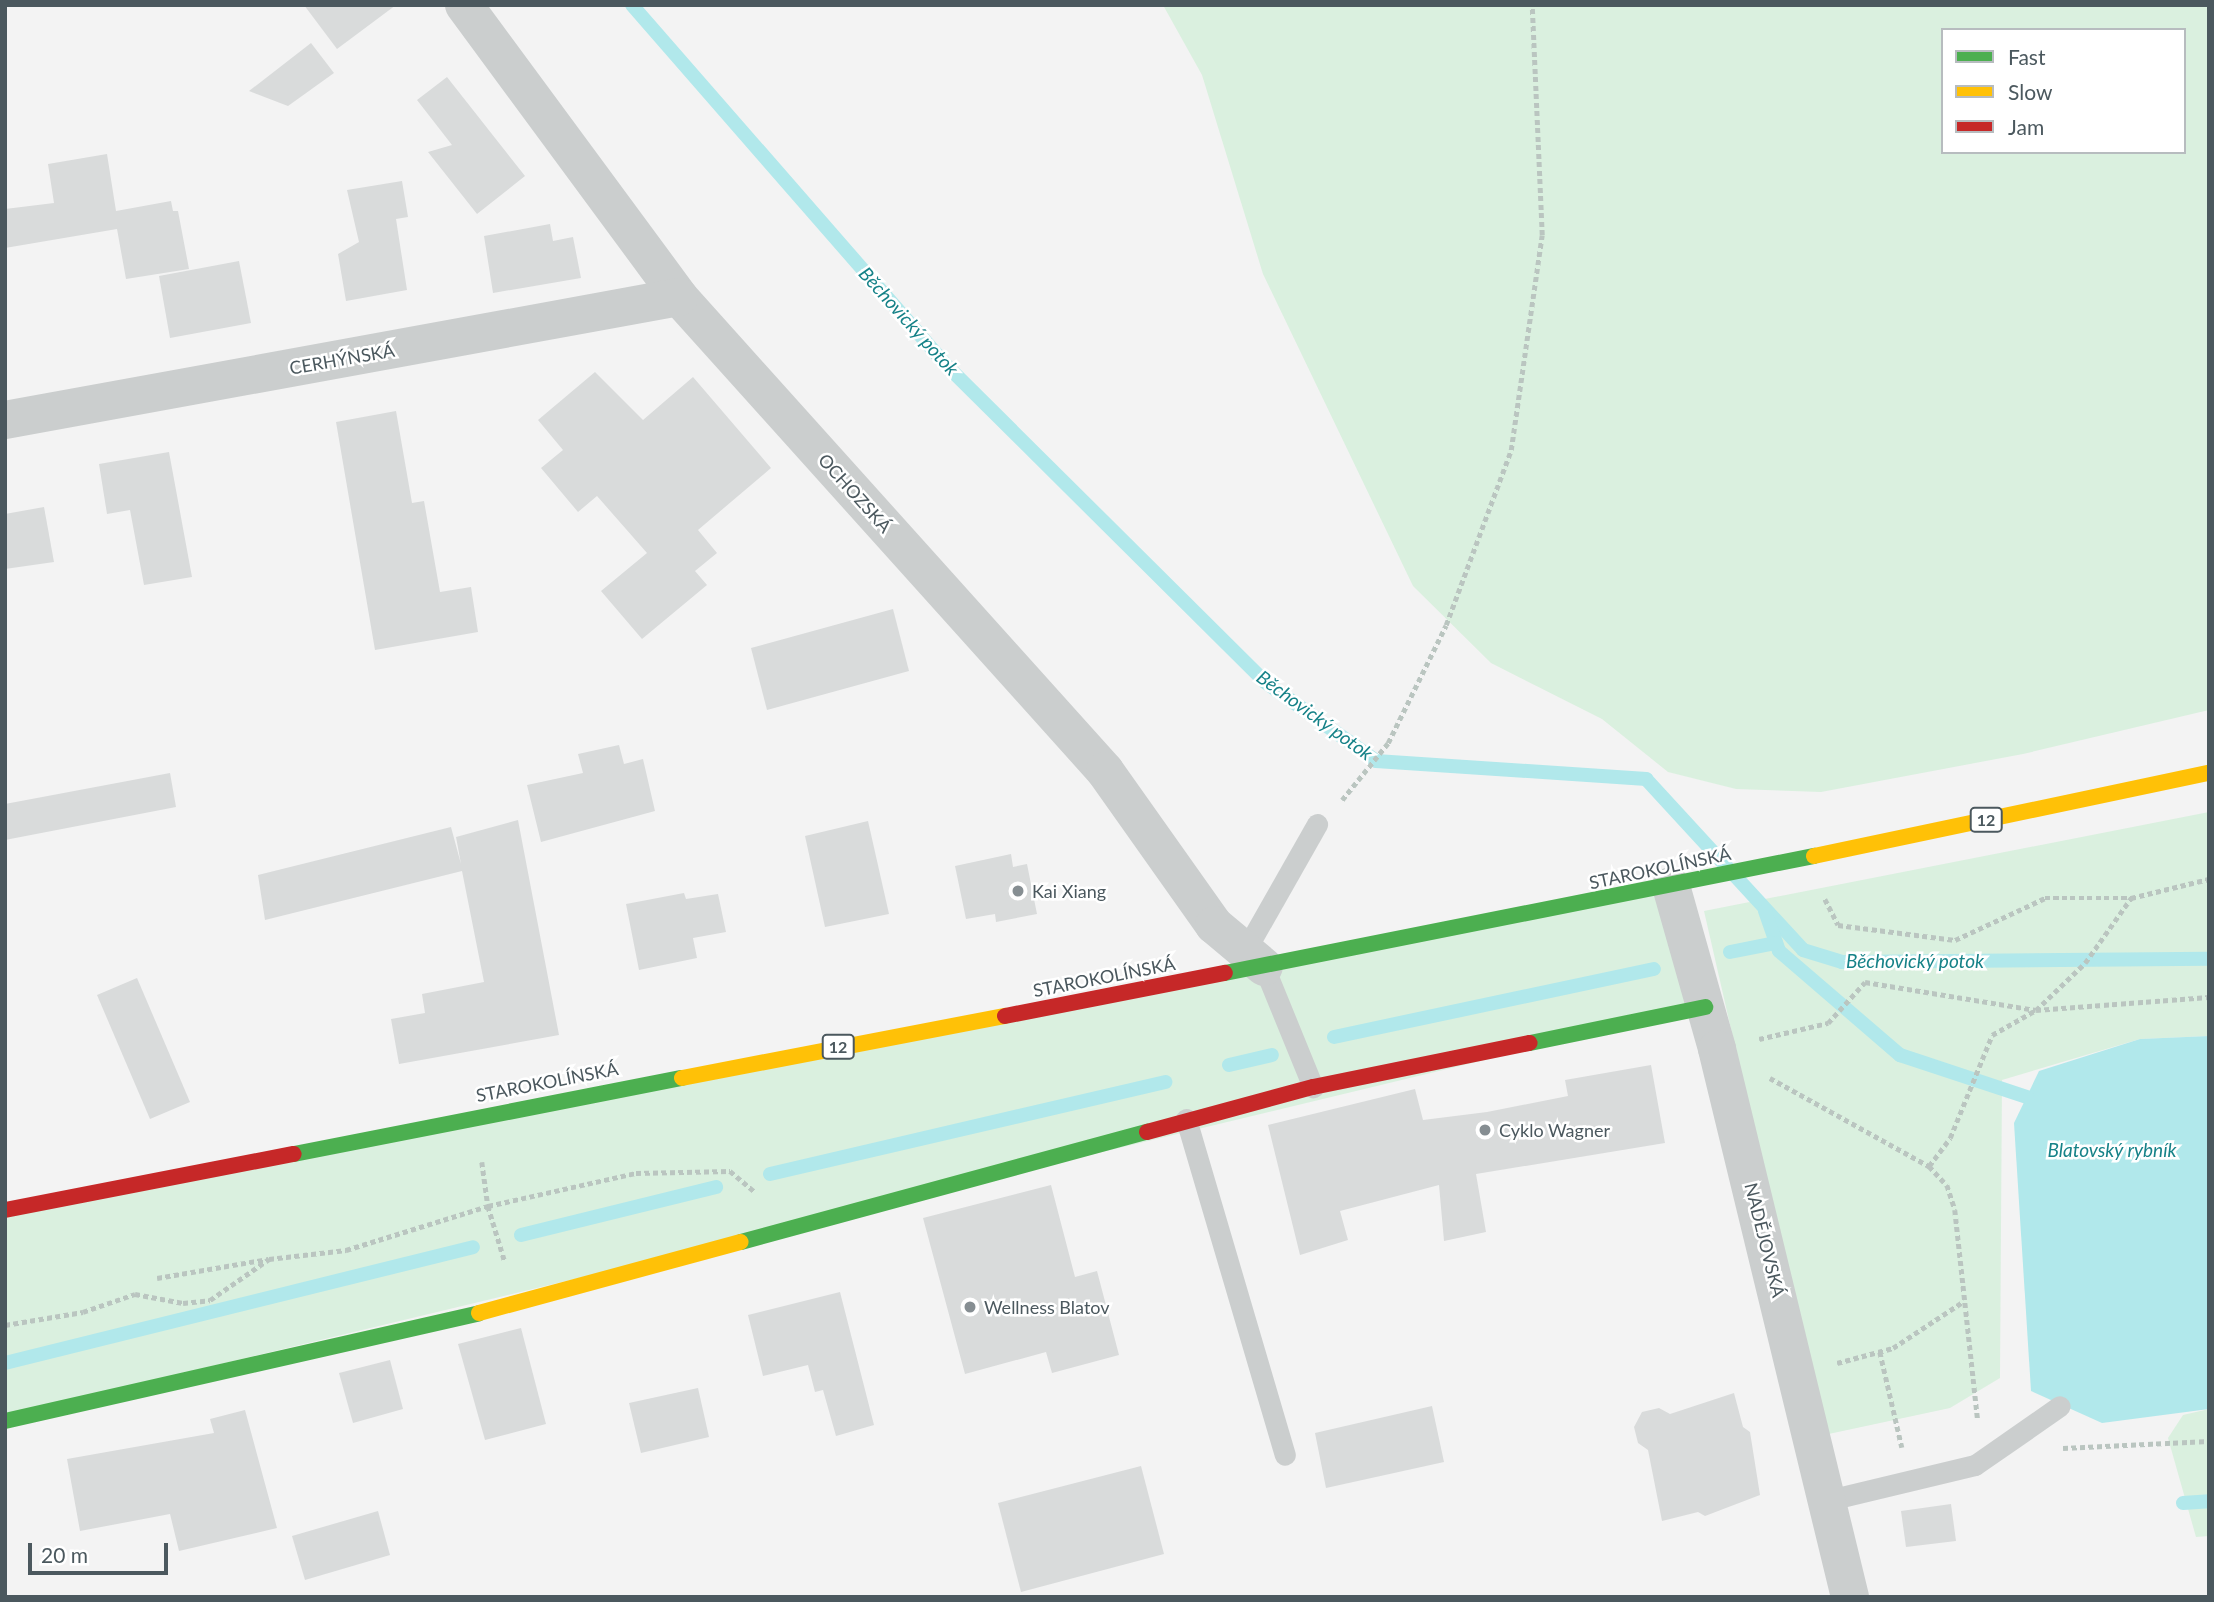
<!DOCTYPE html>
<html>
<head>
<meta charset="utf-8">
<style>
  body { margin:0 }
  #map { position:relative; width:2214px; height:1602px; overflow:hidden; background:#f3f3f3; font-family:Lato,sans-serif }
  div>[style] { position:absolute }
  .green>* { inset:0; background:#daf0df }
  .water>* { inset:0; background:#b1e8eb }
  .stream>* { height:14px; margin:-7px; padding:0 7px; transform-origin:7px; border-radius:7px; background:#b1e8eb }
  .building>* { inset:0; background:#d9dbdb }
  .path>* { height:4.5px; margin-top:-2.25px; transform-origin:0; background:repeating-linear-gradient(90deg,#bac5c0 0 5px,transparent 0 8.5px) }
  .lane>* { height:21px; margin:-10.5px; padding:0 10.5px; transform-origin:10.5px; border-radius:10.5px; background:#cbcece }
  .street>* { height:38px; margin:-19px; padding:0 19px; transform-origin:19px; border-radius:19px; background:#cbcece }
  .fast>* { height:16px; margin:-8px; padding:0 8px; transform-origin:8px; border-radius:8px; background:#4caf50 }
  .slow>* { height:16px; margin:-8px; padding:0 8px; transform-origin:8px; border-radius:8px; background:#ffc107 }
  .jam>* { height:16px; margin:-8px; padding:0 8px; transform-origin:8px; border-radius:8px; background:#c62828 }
  .dots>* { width:19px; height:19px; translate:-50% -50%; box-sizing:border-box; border:4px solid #fff; border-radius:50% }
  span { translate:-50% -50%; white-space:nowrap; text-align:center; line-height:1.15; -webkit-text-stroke:5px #fff; paint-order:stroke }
  .shield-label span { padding:2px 5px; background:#fff; border:2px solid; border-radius:5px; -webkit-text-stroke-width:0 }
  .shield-label { font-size:16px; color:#4b585e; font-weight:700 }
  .street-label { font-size:18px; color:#4b585e }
  .poi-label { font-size:18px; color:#4b585e }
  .left { translate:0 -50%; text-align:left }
  .water-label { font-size:19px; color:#168288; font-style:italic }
  .frame { position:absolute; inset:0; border:7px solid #4b585e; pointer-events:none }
  .legend { position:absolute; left:1941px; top:28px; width:245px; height:126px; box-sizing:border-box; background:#fff; border:2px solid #b7bcbf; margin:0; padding:9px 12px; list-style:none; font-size:21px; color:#4b585e }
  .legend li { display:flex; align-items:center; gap:14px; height:35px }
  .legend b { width:35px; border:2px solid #b7bcbf }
  .scale { position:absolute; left:28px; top:1543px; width:140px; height:32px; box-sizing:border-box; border:4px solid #4b585e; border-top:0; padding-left:9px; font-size:21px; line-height:24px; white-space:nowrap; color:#4b585e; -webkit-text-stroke:5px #fff; paint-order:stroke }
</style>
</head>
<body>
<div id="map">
  <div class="green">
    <div style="clip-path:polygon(evenodd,1163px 5px,2209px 5px,2209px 710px,2023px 754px,1821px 792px,1736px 789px,1668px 772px,1602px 719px,1491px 663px,1413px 586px,1263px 274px,1202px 75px,1163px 5px,1943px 30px,2184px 30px,2184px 152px,1943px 152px,1943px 30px)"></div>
    <div style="clip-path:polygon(2209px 812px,2209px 1036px,2140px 1039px,2002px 1080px,2000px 1378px,1950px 1408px,1824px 1435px,1704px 911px)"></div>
    <div style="clip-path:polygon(1671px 886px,1705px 1007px,5px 1416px,5px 1212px)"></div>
    <div style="clip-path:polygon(2209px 1409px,2209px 1536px,2196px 1537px,2168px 1438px,2183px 1415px)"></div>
  </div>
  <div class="water">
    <div style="clip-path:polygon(2209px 1036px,2209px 1409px,2102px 1423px,2031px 1391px,2014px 1123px,2039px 1071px,2140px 1039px)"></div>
  </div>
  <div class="stream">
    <div style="left:632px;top:5px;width:475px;rotate:48.9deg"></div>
    <div style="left:944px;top:363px;width:453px;rotate:44.8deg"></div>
    <div style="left:1265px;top:682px;width:136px;rotate:35.4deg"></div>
    <div style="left:1376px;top:761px;width:271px;rotate:3.8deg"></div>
    <div style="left:1646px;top:779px;width:232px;rotate:47.4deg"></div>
    <div style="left:1803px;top:950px;width:41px;rotate:17.1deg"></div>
    <div style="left:1842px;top:962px;width:367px;rotate:-0.5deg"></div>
    <div style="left:1765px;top:911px;width:42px;rotate:70.7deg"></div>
    <div style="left:1779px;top:951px;width:160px;rotate:40.7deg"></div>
    <div style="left:1900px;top:1055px;width:134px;rotate:18.3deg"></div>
    <div style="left:1730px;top:952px;width:47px;rotate:-11.1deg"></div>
    <div style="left:1334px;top:1037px;width:327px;rotate:-12deg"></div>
    <div style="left:1229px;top:1065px;width:44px;rotate:-13.1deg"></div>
    <div style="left:770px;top:1174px;width:406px;rotate:-13.1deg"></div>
    <div style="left:521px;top:1235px;width:201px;rotate:-13.8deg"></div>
    <div style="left:5px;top:1363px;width:482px;rotate:-13.9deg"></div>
    <div style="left:2183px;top:1503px;width:26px;rotate:-4deg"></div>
  </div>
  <div class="building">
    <div style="clip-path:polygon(304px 5px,396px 5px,337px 49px)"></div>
    <div style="clip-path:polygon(311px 43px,334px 73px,288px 106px,249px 91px)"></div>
    <div style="clip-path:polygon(447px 77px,525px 176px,477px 214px,428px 152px,452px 145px,417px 100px)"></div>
    <div style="clip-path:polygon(107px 154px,116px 211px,171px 201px,173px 211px,178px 211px,189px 269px,126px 279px,117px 229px,5px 248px,5px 209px,54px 203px,48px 164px)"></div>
    <div style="clip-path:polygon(402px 181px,408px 217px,396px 219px,407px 290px,346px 301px,338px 254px,359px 242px,347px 190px)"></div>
    <div style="clip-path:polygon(550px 224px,553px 241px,573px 237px,581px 278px,493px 293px,484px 236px)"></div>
    <div style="clip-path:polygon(239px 261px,251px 323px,170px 338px,159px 276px)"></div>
    <div style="clip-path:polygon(595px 372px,643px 420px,693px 377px,771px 468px,698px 530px,717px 553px,695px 571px,707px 585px,642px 639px,601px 591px,647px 553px,597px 496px,578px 512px,541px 468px,563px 450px,538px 420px)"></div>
    <div style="clip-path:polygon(396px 411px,412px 503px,424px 501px,440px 592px,471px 587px,478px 632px,375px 650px,336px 422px)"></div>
    <div style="clip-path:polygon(169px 452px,192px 577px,144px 585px,130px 510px,107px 514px,99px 464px)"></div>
    <div style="clip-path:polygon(44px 507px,54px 562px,5px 569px,5px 514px)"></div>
    <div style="clip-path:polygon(893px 609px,909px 671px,767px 710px,751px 648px)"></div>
    <div style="clip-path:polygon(619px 745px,624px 764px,643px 759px,655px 811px,541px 842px,527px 785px,583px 773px,578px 754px)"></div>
    <div style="clip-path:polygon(170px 773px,176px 807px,5px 840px,5px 804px)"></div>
    <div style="clip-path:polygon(518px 820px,559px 1035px,399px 1064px,391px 1019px,425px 1013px,422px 994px,484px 982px,462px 871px,265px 920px,258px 875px,451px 827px,461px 864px,456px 837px)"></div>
    <div style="clip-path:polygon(868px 821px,889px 914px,825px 927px,805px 836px)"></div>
    <div style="clip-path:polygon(1011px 854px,1013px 867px,1027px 864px,1037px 914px,996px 922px,995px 914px,966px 919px,955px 866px)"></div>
    <div style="clip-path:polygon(684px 893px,686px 899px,718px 894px,726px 932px,693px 938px,697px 958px,639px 970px,626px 904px)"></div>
    <div style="clip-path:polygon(137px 978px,190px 1102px,150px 1119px,97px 995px)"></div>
    <div style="clip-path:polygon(1651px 1065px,1665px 1143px,1476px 1174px,1486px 1232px,1444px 1241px,1439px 1185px,1340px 1211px,1348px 1240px,1300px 1255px,1268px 1125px,1415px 1089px,1423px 1120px,1487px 1112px,1568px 1096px,1565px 1080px)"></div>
    <div style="clip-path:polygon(1051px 1185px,1075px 1277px,1097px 1271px,1119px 1355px,1052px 1373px,1046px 1352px,965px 1374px,923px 1218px)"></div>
    <div style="clip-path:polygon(840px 1292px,874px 1425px,836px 1436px,823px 1390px,815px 1392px,808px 1365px,763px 1376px,748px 1315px)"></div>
    <div style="clip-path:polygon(521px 1328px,546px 1424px,485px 1440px,458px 1344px)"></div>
    <div style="clip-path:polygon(390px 1360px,403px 1409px,353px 1423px,339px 1373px)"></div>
    <div style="clip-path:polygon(698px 1388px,709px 1437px,641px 1453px,629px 1403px)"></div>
    <div style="clip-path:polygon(1734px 1393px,1743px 1427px,1750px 1432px,1760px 1495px,1705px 1516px,1698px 1512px,1662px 1521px,1648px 1450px,1638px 1443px,1634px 1427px,1642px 1412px,1659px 1408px,1670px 1414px)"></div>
    <div style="clip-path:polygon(1432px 1406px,1444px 1462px,1326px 1488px,1315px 1433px)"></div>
    <div style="clip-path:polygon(245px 1410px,277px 1528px,179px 1551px,170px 1514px,80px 1531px,67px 1459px,214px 1433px,210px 1419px)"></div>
    <div style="clip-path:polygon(1141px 1466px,1164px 1554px,1021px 1592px,998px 1503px)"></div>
    <div style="clip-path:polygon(1951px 1504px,1956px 1541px,1906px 1547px,1901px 1511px)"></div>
    <div style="clip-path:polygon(378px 1511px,390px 1555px,305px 1580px,292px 1536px)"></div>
  </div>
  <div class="path">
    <div style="left:1342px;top:800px;width:73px;rotate:-51.1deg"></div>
    <div style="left:1388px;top:743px;width:131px;rotate:-63.8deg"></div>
    <div style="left:1446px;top:625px;width:187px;rotate:-69.6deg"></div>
    <div style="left:1511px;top:450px;width:217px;rotate:-81.8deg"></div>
    <div style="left:1542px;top:235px;width:230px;rotate:-92.5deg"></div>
    <div style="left:1825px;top:899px;width:29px;rotate:63deg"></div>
    <div style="left:1838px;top:925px;width:118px;rotate:7.3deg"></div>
    <div style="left:1955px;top:940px;width:99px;rotate:-25deg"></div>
    <div style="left:2045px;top:898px;width:86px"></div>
    <div style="left:2131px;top:898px;width:80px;rotate:-13.7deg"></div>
    <div style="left:1759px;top:1039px;width:71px;rotate:-13.1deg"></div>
    <div style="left:1828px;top:1023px;width:55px;rotate:-47.9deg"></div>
    <div style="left:1865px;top:982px;width:173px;rotate:9.3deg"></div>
    <div style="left:2036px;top:1010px;width:68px;rotate:-43.8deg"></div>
    <div style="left:2085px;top:963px;width:80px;rotate:-54.7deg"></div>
    <div style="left:1770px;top:1078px;width:182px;rotate:29deg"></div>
    <div style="left:1929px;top:1166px;width:26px;rotate:47deg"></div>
    <div style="left:1947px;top:1185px;width:26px;rotate:72deg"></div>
    <div style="left:1955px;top:1210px;width:212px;rotate:83.8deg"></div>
    <div style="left:482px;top:1162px;width:44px;rotate:82.2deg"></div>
    <div style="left:488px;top:1206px;width:59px;rotate:73.1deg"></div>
    <div style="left:1929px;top:1166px;width:35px;rotate:-53deg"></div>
    <div style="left:1950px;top:1138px;width:111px;rotate:-67.8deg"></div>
    <div style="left:1992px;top:1035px;width:51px;rotate:-29.6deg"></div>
    <div style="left:2036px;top:1010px;width:173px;rotate:-4.3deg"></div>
    <div style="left:157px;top:1278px;width:113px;rotate:-9.7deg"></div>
    <div style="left:5px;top:1325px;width:79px;rotate:-9.5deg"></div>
    <div style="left:83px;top:1312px;width:55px;rotate:-19.1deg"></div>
    <div style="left:135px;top:1294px;width:49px;rotate:10.6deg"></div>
    <div style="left:183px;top:1303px;width:27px;rotate:-6deg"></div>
    <div style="left:210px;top:1300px;width:72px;rotate:-34.8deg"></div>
    <div style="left:269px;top:1259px;width:78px;rotate:-6.7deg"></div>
    <div style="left:346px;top:1250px;width:149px;rotate:-17.2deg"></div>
    <div style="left:488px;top:1206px;width:152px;rotate:-12.6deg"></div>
    <div style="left:636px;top:1173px;width:94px;rotate:-1.2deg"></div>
    <div style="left:730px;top:1171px;width:33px;rotate:40deg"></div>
    <div style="left:1880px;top:1352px;width:98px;rotate:77deg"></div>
    <div style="left:1837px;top:1363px;width:58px;rotate:-15deg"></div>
    <div style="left:1893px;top:1348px;width:85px;rotate:-33.5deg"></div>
    <div style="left:2063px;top:1448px;width:146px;rotate:-2.7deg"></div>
  </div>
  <div class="lane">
    <div style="left:1245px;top:951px;width:146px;rotate:-60.4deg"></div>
    <div style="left:1264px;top:967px;width:130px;rotate:67.8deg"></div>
    <div style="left:1186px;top:1119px;width:350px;rotate:73.6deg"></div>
    <div style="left:1829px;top:1500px;width:150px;rotate:-13.5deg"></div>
    <div style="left:1975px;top:1465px;width:103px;rotate:-34.8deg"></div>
  </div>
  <div class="street">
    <div style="left:464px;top:5px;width:363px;rotate:53.6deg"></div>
    <div style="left:679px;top:297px;width:637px;rotate:48.05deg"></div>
    <div style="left:1105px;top:771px;width:189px;rotate:54.7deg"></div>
    <div style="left:1214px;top:925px;width:65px;rotate:40deg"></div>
    <div style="left:5px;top:420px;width:685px;rotate:-10.34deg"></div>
    <div style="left:1671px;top:886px;width:169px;rotate:74.2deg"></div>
    <div style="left:1717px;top:1049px;width:564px;rotate:76.36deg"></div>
  </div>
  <div class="fast">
    <div style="left:1225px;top:973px;width:601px;rotate:-11.24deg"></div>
    <div style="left:1530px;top:1043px;width:179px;rotate:-11.6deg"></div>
    <div style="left:294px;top:1154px;width:395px;rotate:-11.1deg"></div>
    <div style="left:741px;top:1242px;width:421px;rotate:-15.2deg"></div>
    <div style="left:5px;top:1421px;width:486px;rotate:-12.8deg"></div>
  </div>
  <div class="slow">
    <div style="left:1814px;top:856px;width:404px;rotate:-11.9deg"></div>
    <div style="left:682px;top:1078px;width:329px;rotate:-10.9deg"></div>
    <div style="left:479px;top:1313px;width:271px;rotate:-15.2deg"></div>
  </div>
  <div class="jam">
    <div style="left:1005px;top:1016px;width:224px;rotate:-11.1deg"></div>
    <div style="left:1147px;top:1132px;width:172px;rotate:-15.2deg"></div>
    <div style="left:1313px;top:1087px;width:221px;rotate:-11.5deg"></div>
    <div style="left:5px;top:1210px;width:294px;rotate:-11deg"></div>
  </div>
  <div class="dots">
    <div style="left:1018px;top:891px;background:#868e92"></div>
    <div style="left:1485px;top:1130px;background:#868e92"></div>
    <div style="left:970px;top:1307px;background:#868e92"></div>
  </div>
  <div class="shield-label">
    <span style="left:1986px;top:820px">12</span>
    <span style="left:838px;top:1047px">12</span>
  </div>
  <div class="street-label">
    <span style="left:342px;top:359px;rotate:-10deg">CERHÝNSKÁ</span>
    <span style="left:855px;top:493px;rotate:48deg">OCHOZSKÁ</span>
    <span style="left:1660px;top:868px;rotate:-12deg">STAROKOLÍNSKÁ</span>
    <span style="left:1104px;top:977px;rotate:-11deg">STAROKOLÍNSKÁ</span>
    <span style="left:547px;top:1082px;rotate:-11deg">STAROKOLÍNSKÁ</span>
    <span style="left:1765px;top:1240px;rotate:76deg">NADĚJOVSKÁ</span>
  </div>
  <div class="poi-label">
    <span class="left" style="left:1032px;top:891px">Kai Xiang</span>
    <span class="left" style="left:1499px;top:1130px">Cyklo Wagner</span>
    <span class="left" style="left:984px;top:1307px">Wellness Blatov</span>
  </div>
  <div class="water-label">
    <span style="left:909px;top:321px;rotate:48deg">Běchovický potok</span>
    <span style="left:1315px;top:715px;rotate:36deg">Běchovický potok</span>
    <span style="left:1915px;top:961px">Běchovický potok</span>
    <span style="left:2112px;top:1150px">Blatovský rybník</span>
  </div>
  <div class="frame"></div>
  <ul class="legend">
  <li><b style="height:9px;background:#4caf50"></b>Fast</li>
  <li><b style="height:9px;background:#ffc107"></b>Slow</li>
  <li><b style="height:9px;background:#c62828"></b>Jam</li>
  </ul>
  <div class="scale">20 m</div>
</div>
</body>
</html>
